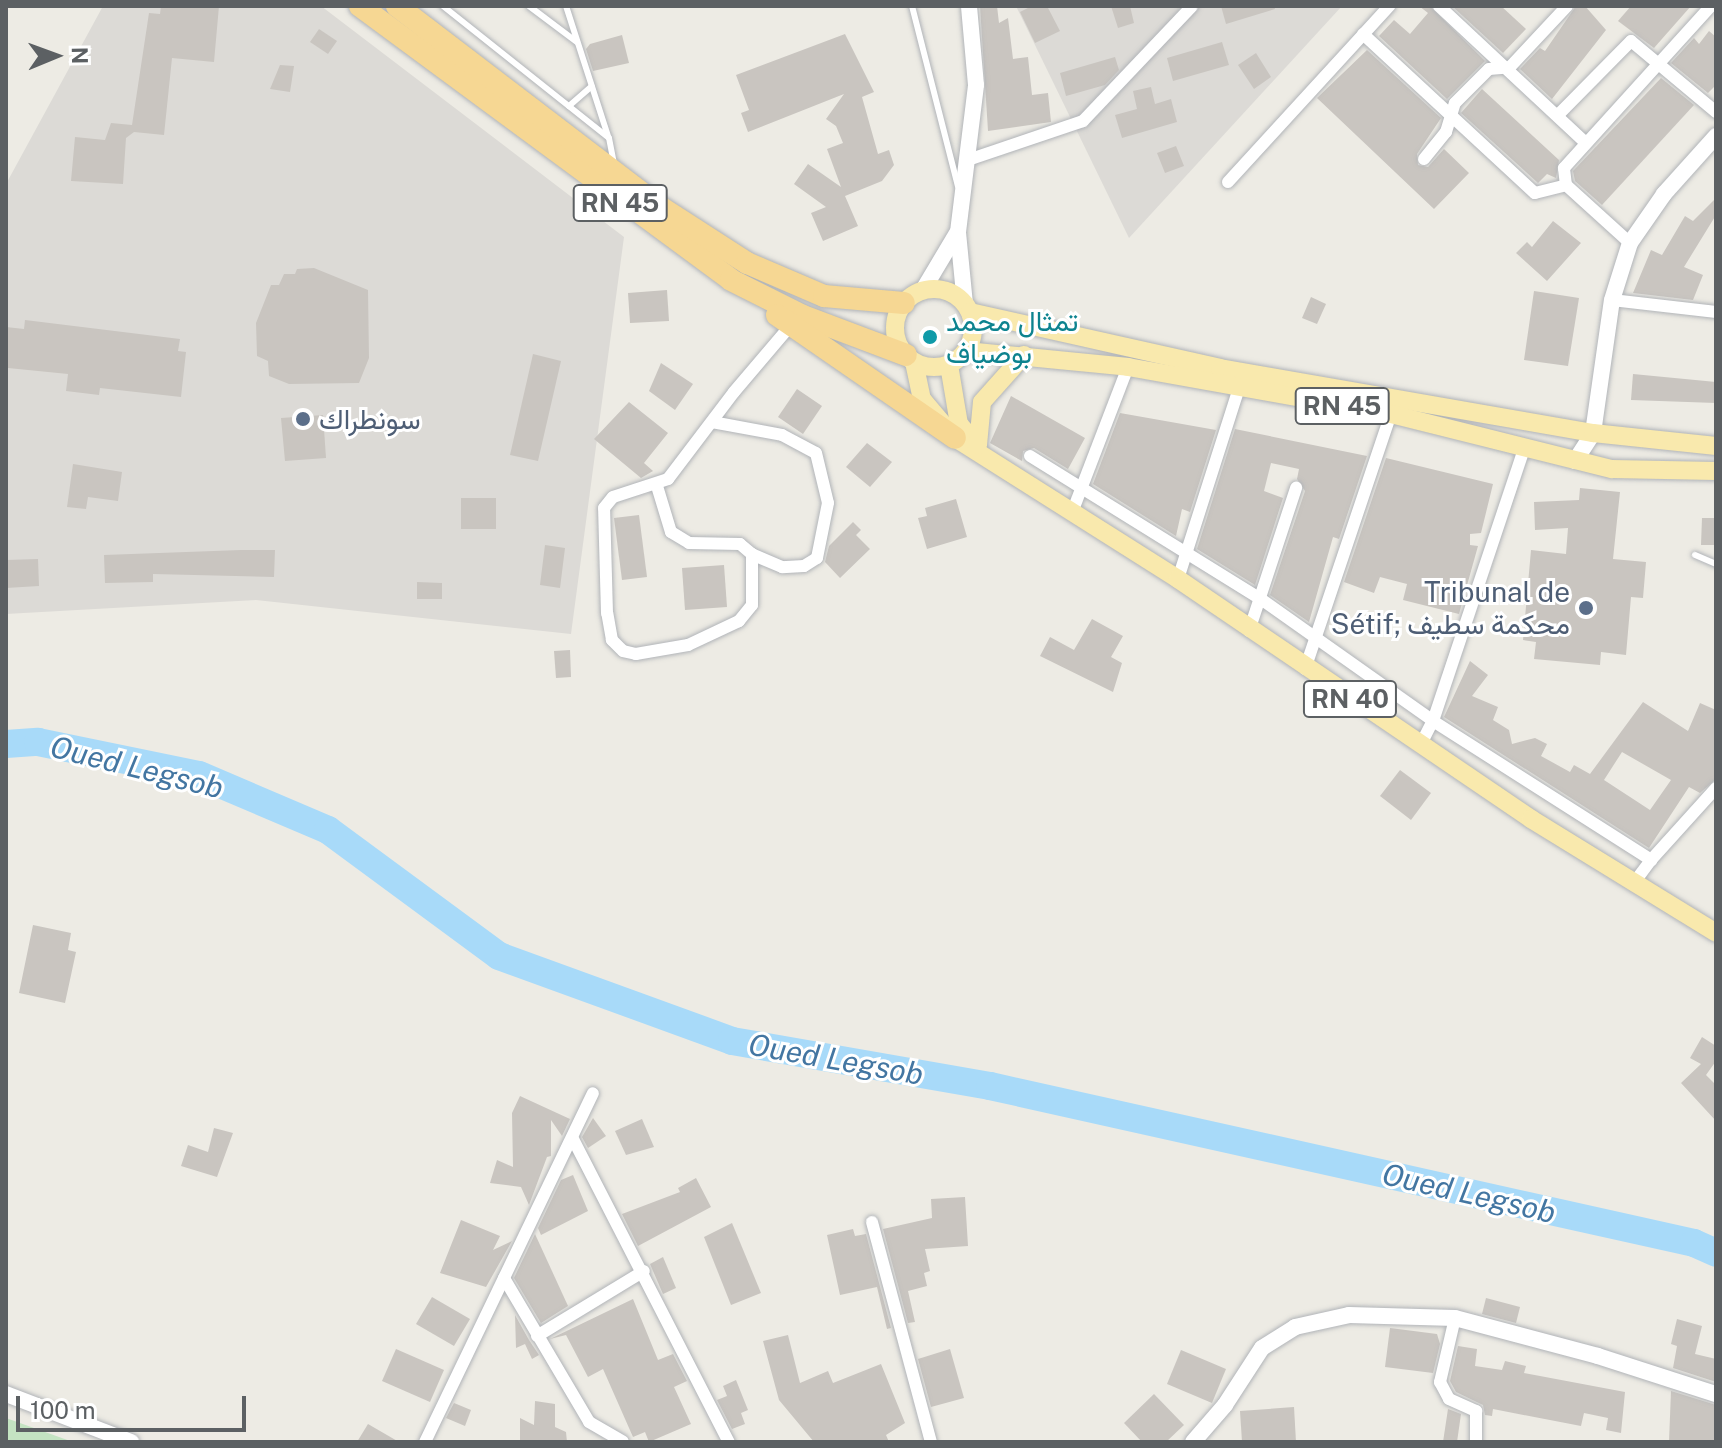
<!DOCTYPE html>
<html>
<head>
<meta charset="utf-8">
<style>
  body { margin:0 }
  #map { position:relative; width:1722px; height:1448px; overflow:hidden; background:#edebe4; font-family:"Public Sans",Vazirmatn,sans-serif }
  div>[style] { position:absolute }
  .industrial>* { inset:0; background:#dcdad6 }
  .green>* { inset:0; background:#c4e3c2 }
  .river>* { height:28px; margin:-14px; padding:0 14px; transform-origin:14px; border-radius:14px; background:#a8daf9 }
  .building>* { inset:0; background:#c9c5c0 }
  .roads { filter:drop-shadow(0 0 2px #b1b4b8) drop-shadow(0 0 2px #b1b4b8) }
  .lane>* { height:6px; margin:-3px; padding:0 3px; transform-origin:3px; border-radius:3px; background:#fff }
  .street>* { height:12px; margin:-6px; padding:0 6px; transform-origin:6px; border-radius:6px; background:#fff }
  .secondary>* { height:16px; margin:-8px; padding:0 8px; transform-origin:8px; border-radius:8px; background:#fff }
  .primary>* { height:18px; margin:-9px; padding:0 9px; transform-origin:9px; border-radius:9px; background:#f9e9ad }
  .primary>.ring { margin:-9px; padding:0; box-sizing:content-box; background:none; border:18px solid #f9e9ad; border-radius:50% }
  .highway>* { height:22px; margin:-11px; padding:0 11px; transform-origin:11px; border-radius:11px; background:#f6d793 }
  .dots>* { width:22px; height:22px; translate:-50% -50%; box-sizing:border-box; border:4px solid #fff; border-radius:50% }
  span { translate:-50% -50%; white-space:nowrap; text-align:center; line-height:1.15; -webkit-text-stroke:6px #fff; paint-order:stroke }
  .shield-label span { padding:2px 6px; background:#fff; border:2px solid; border-radius:6px; -webkit-text-stroke-width:0 }
  .shield-label { font-size:26px; color:#5c6063; font-weight:700 }
  .culture-label { font-size:28px; color:#0d838f }
  .left { translate:0 -50%; text-align:left }
  .service-label { font-size:28px; color:#4e5e75 }
  .right { translate:-100% -50%; text-align:right }
  .water-label { font-size:30px; color:#4376a2; font-style:italic }
  .frame { position:absolute; inset:0; border:8px solid #5c6063; pointer-events:none }
  .north { position:absolute; left:16px; top:16px; width:80px; height:80px; -webkit-text-stroke:6px #fff; paint-order:stroke; rotate:89deg; font-size:22px; font-weight:700; line-height:32px; text-align:center; color:#5c6063 }
  .north::after { content:''; display:block; margin:auto; width:28px; height:36px; background:#5c6063; clip-path:polygon(50% 0,100% 100%,50% 72%,0 100%) }
  .scale { position:absolute; left:16px; top:1396px; width:230px; height:36px; box-sizing:border-box; border:4px solid #5c6063; border-top:0; padding-left:10px; font-size:24px; line-height:28px; white-space:nowrap; color:#5c6063; -webkit-text-stroke:6px #fff; paint-order:stroke }
</style>
</head>
<body>
<div id="map">
  <div class="industrial">
    <div style="clip-path:polygon(103px 6px,321px 6px,624px 237px,571px 634px,256px 600px,6px 614px,6px 184px)"></div>
    <div style="clip-path:polygon(1016px 6px,1342px 6px,1129px 238px)"></div>
  </div>
  <div class="green">
    <div style="clip-path:polygon(6px 1418px,73px 1442px,6px 1442px)"></div>
  </div>
  <div class="river">
    <div style="left:6px;top:744px;width:32px;rotate:-4deg"></div>
    <div style="left:38px;top:742px;width:164px;rotate:11.6deg"></div>
    <div style="left:199px;top:775px;width:140px;rotate:23.1deg"></div>
    <div style="left:328px;top:830px;width:212px;rotate:36.4deg"></div>
    <div style="left:499px;top:956px;width:248px;rotate:20deg"></div>
    <div style="left:732px;top:1041px;width:262px;rotate:9.9deg"></div>
    <div style="left:990px;top:1086px;width:721px;rotate:12.57deg"></div>
    <div style="left:1694px;top:1243px;width:24px;rotate:24deg"></div>
  </div>
  <div class="building">
    <div style="clip-path:polygon(161px 6px,219px 6px,214px 62px,172px 58px,164px 135px,134px 132px,126px 138px,123px 184px,71px 181px,75px 137px,105px 140px,111px 123px,132px 125px,149px 13px,160px 14px)"></div>
    <div style="clip-path:polygon(980px 6px,997px 6px,999px 23px,1008px 18px,1013px 59px,1028px 57px,1032px 95px,1048px 93px,1051px 122px,988px 131px)"></div>
    <div style="clip-path:polygon(1032px 6px,1047px 6px,1060px 31px,1035px 43px,1020px 12px)"></div>
    <div style="clip-path:polygon(1111px 6px,1130px 6px,1134px 23px,1118px 28px)"></div>
    <div style="clip-path:polygon(1221px 6px,1274px 6px,1275px 9px,1226px 24px)"></div>
    <div style="clip-path:polygon(1419px 6px,1430px 6px,1485px 61px,1447px 99px,1379px 36px,1394px 20px,1410px 34px,1428px 13px)"></div>
    <div style="clip-path:polygon(1452px 6px,1501px 6px,1526px 29px,1503px 53px)"></div>
    <div style="clip-path:polygon(1576px 6px,1585px 6px,1606px 30px,1552px 99px,1520px 69px,1540px 48px,1545px 51px)"></div>
    <div style="clip-path:polygon(1631px 6px,1691px 6px,1654px 48px,1618px 21px)"></div>
    <div style="clip-path:polygon(319px 29px,337px 41px,328px 54px,310px 42px)"></div>
    <div style="clip-path:polygon(1709px 31px,1716px 37px,1716px 85px,1708px 93px,1671px 63px,1694px 38px,1699px 44px)"></div>
    <div style="clip-path:polygon(845px 34px,874px 92px,862px 97px,878px 154px,889px 150px,894px 165px,882px 181px,845px 196px,858px 226px,823px 241px,811px 213px,826px 207px,794px 184px,808px 164px,841px 187px,827px 149px,843px 143px,836px 126px,826px 119px,844px 94px,748px 132px,741px 113px,749px 110px,736px 75px)"></div>
    <div style="clip-path:polygon(622px 35px,629px 63px,593px 71px,586px 49px,590px 44px)"></div>
    <div style="clip-path:polygon(1222px 42px,1229px 65px,1173px 81px,1167px 58px)"></div>
    <div style="clip-path:polygon(1367px 50px,1441px 118px,1417px 154px,1418px 165px,1428px 167px,1444px 149px,1469px 173px,1434px 209px,1317px 98px)"></div>
    <div style="clip-path:polygon(1256px 53px,1271px 77px,1254px 89px,1238px 65px)"></div>
    <div style="clip-path:polygon(1115px 57px,1119px 70px,1105px 85px,1066px 96px,1060px 73px)"></div>
    <div style="clip-path:polygon(280px 65px,294px 66px,290px 92px,270px 89px)"></div>
    <div style="clip-path:polygon(1661px 78px,1694px 105px,1602px 205px,1575px 181px,1573px 171px)"></div>
    <div style="clip-path:polygon(1151px 87px,1155px 104px,1171px 99px,1177px 122px,1122px 138px,1115px 115px,1137px 109px,1133px 91px)"></div>
    <div style="clip-path:polygon(1482px 89px,1559px 160px,1556px 178px,1547px 174px,1538px 183px,1461px 113px)"></div>
    <div style="clip-path:polygon(1176px 146px,1184px 166px,1165px 173px,1157px 153px)"></div>
    <div style="clip-path:polygon(1716px 198px,1716px 215px,1684px 267px,1703px 275px,1693px 300px,1633px 293px,1651px 250px,1662px 255px,1685px 216px,1693px 221px)"></div>
    <div style="clip-path:polygon(1553px 221px,1581px 243px,1547px 281px,1516px 253px,1527px 242px,1532px 247px)"></div>
    <div style="clip-path:polygon(314px 268px,368px 290px,369px 358px,359px 383px,289px 384px,269px 376px,268px 361px,257px 356px,256px 323px,271px 285px,279px 285px,284px 274px,295px 274px,297px 269px)"></div>
    <div style="clip-path:polygon(667px 290px,669px 321px,630px 323px,628px 293px)"></div>
    <div style="clip-path:polygon(1534px 291px,1579px 298px,1568px 366px,1524px 360px)"></div>
    <div style="clip-path:polygon(1311px 297px,1326px 304px,1317px 324px,1302px 318px)"></div>
    <div style="clip-path:polygon(25px 320px,180px 339px,178px 351px,186px 352px,181px 397px,100px 388px,99px 395px,66px 391px,68px 374px,8px 368px,6px 327px,24px 329px)"></div>
    <div style="clip-path:polygon(533px 354px,561px 361px,538px 461px,510px 455px)"></div>
    <div style="clip-path:polygon(661px 363px,693px 384px,675px 410px,649px 391px)"></div>
    <div style="clip-path:polygon(1633px 374px,1716px 382px,1716px 403px,1631px 400px)"></div>
    <div style="clip-path:polygon(797px 389px,822px 406px,803px 434px,778px 417px)"></div>
    <div style="clip-path:polygon(1011px 396px,1085px 438px,1068px 469px,1034px 448px,1023px 451px,1022px 461px,990px 443px)"></div>
    <div style="clip-path:polygon(629px 402px,668px 433px,644px 463px,653px 471px,641px 478px,594px 439px)"></div>
    <div style="clip-path:polygon(1120px 413px,1216px 430px,1190px 512px,1182px 509px,1176px 536px,1093px 484px)"></div>
    <div style="clip-path:polygon(323px 415px,326px 458px,285px 461px,281px 418px)"></div>
    <div style="clip-path:polygon(1235px 429px,1367px 456px,1339px 539px,1333px 537px,1309px 622px,1270px 595px,1305px 491px,1297px 479px,1299px 469px,1271px 463px,1264px 491px,1283px 498px,1255px 585px,1197px 549px)"></div>
    <div style="clip-path:polygon(867px 443px,892px 462px,870px 487px,846px 467px)"></div>
    <div style="clip-path:polygon(1386px 458px,1493px 484px,1481px 533px,1470px 534px,1470px 545px,1478px 546px,1459px 614px,1403px 600px,1407px 584px,1380px 577px,1374px 593px,1344px 582px)"></div>
    <div style="clip-path:polygon(73px 464px,122px 472px,118px 501px,88px 497px,86px 509px,67px 507px)"></div>
    <div style="clip-path:polygon(1580px 488px,1620px 492px,1613px 559px,1646px 562px,1643px 598px,1631px 597px,1626px 655px,1601px 652px,1600px 665px,1534px 659px,1536px 642px,1523px 640px,1531px 550px,1566px 554px,1568px 528px,1535px 530px,1534px 502px,1579px 500px)"></div>
    <div style="clip-path:polygon(461px 498px,496px 498px,496px 529px,461px 529px)"></div>
    <div style="clip-path:polygon(956px 499px,967px 537px,927px 549px,918px 518px,927px 516px,925px 508px)"></div>
    <div style="clip-path:polygon(639px 515px,647px 577px,622px 580px,614px 518px)"></div>
    <div style="clip-path:polygon(1702px 518px,1716px 518px,1716px 545px,1701px 545px)"></div>
    <div style="clip-path:polygon(853px 522px,861px 530px,856px 535px,870px 549px,840px 578px,825px 562px,829px 546px)"></div>
    <div style="clip-path:polygon(545px 545px,565px 548px,560px 588px,540px 585px)"></div>
    <div style="clip-path:polygon(241px 550px,275px 550px,274px 577px,153px 574px,153px 582px,105px 583px,104px 555px)"></div>
    <div style="clip-path:polygon(38px 559px,39px 586px,6px 588px,6px 560px)"></div>
    <div style="clip-path:polygon(724px 565px,727px 607px,685px 610px,682px 568px)"></div>
    <div style="clip-path:polygon(417px 582px,442px 583px,442px 599px,417px 599px)"></div>
    <div style="clip-path:polygon(1092px 619px,1123px 636px,1111px 657px,1122px 663px,1113px 692px,1040px 656px,1050px 637px,1074px 650px)"></div>
    <div style="clip-path:polygon(570px 650px,571px 677px,556px 678px,554px 651px)"></div>
    <div style="clip-path:polygon(evenodd,1470px 661px,1488px 675px,1472px 696px,1498px 707px,1493px 720px,1509px 730px,1512px 744px,1535px 738px,1547px 744px,1541px 756px,1570px 772px,1574px 765px,1590px 774px,1643px 702px,1688px 731px,1700px 703px,1716px 710px,1716px 779px,1700px 793px,1689px 787px,1649px 848px,1444px 717px,1470px 661px,1622px 752px,1671px 780px,1650px 810px,1604px 780px,1622px 752px)"></div>
    <div style="clip-path:polygon(1400px 770px,1431px 793px,1411px 820px,1380px 796px)"></div>
    <div style="clip-path:polygon(33px 925px,71px 933px,68px 950px,76px 952px,65px 1003px,19px 993px)"></div>
    <div style="clip-path:polygon(1702px 1037px,1716px 1046px,1716px 1061px,1706px 1075px,1716px 1085px,1716px 1121px,1681px 1083px,1701px 1064px,1690px 1058px)"></div>
    <div style="clip-path:polygon(520px 1096px,570px 1119px,562px 1136px,551px 1120px,551px 1156px,547px 1157px,529px 1205px,521px 1187px,490px 1183px,497px 1160px,513px 1167px,512px 1113px)"></div>
    <div style="clip-path:polygon(593px 1118px,606px 1136px,588px 1148px,582px 1137px)"></div>
    <div style="clip-path:polygon(642px 1119px,654px 1147px,626px 1155px,615px 1131px)"></div>
    <div style="clip-path:polygon(214px 1128px,233px 1133px,217px 1177px,181px 1166px,188px 1145px,208px 1152px)"></div>
    <div style="clip-path:polygon(573px 1175px,588px 1211px,541px 1235px,538px 1228px,561px 1180px)"></div>
    <div style="clip-path:polygon(696px 1178px,711px 1207px,638px 1246px,622px 1214px,680px 1192px,678px 1188px)"></div>
    <div style="clip-path:polygon(965px 1197px,968px 1246px,925px 1249px,930px 1271px,924px 1273px,927px 1286px,908px 1291px,915px 1322px,908px 1323px,883px 1229px,932px 1218px,931px 1199px)"></div>
    <div style="clip-path:polygon(461px 1220px,500px 1236px,493px 1250px,512px 1241px,486px 1287px,440px 1273px)"></div>
    <div style="clip-path:polygon(732px 1223px,761px 1293px,731px 1305px,704px 1237px)"></div>
    <div style="clip-path:polygon(853px 1229px,855px 1236px,866px 1234px,891px 1328px,887px 1329px,877px 1287px,840px 1295px,827px 1235px)"></div>
    <div style="clip-path:polygon(535px 1234px,568px 1306px,541px 1323px,514px 1278px)"></div>
    <div style="clip-path:polygon(663px 1257px,676px 1288px,663px 1294px,650px 1264px)"></div>
    <div style="clip-path:polygon(432px 1297px,470px 1319px,454px 1346px,416px 1324px)"></div>
    <div style="clip-path:polygon(1486px 1298px,1520px 1307px,1516px 1323px,1482px 1314px)"></div>
    <div style="clip-path:polygon(633px 1299px,658px 1360px,673px 1354px,687px 1381px,674px 1387px,691px 1424px,649px 1442px,645px 1432px,633px 1437px,603px 1369px,588px 1377px,566px 1335px,550px 1339px)"></div>
    <div style="clip-path:polygon(515px 1315px,529px 1340px,539px 1355px,532px 1359px,525px 1344px,516px 1348px)"></div>
    <div style="clip-path:polygon(1677px 1319px,1702px 1326px,1695px 1354px,1716px 1359px,1716px 1382px,1673px 1368px,1677px 1346px,1671px 1344px)"></div>
    <div style="clip-path:polygon(1390px 1328px,1437px 1334px,1440px 1344px,1433px 1373px,1385px 1367px)"></div>
    <div style="clip-path:polygon(788px 1335px,800px 1383px,828px 1371px,833px 1383px,881px 1364px,905px 1423px,886px 1435px,889px 1442px,814px 1442px,779px 1400px,763px 1341px)"></div>
    <div style="clip-path:polygon(1458px 1346px,1477px 1349px,1475px 1366px,1502px 1370px,1505px 1361px,1526px 1366px,1524px 1373px,1625px 1392px,1621px 1433px,1606px 1430px,1608px 1418px,1584px 1413px,1581px 1426px,1493px 1409px,1492px 1416px,1485px 1415px,1483px 1405px,1456px 1392px,1450px 1381px)"></div>
    <div style="clip-path:polygon(396px 1349px,444px 1370px,430px 1402px,382px 1381px)"></div>
    <div style="clip-path:polygon(950px 1349px,964px 1398px,931px 1407px,918px 1359px)"></div>
    <div style="clip-path:polygon(1181px 1350px,1226px 1369px,1212px 1403px,1167px 1384px)"></div>
    <div style="clip-path:polygon(736px 1380px,748px 1410px,741px 1413px,745px 1424px,732px 1429px,717px 1400px,727px 1396px,723px 1386px)"></div>
    <div style="clip-path:polygon(1671px 1391px,1716px 1405px,1716px 1442px,1669px 1442px)"></div>
    <div style="clip-path:polygon(1154px 1394px,1184px 1425px,1166px 1442px,1142px 1442px,1124px 1423px)"></div>
    <div style="clip-path:polygon(535px 1401px,555px 1404px,555px 1427px,566px 1432px,567px 1442px,520px 1442px,520px 1418px,534px 1425px)"></div>
    <div style="clip-path:polygon(454px 1403px,471px 1410px,465px 1426px,446px 1418px)"></div>
    <div style="clip-path:polygon(1294px 1407px,1296px 1442px,1242px 1442px,1240px 1411px)"></div>
    <div style="clip-path:polygon(1448px 1409px,1461px 1414px,1457px 1442px,1443px 1442px)"></div>
    <div style="clip-path:polygon(368px 1424px,399px 1442px,357px 1442px)"></div>
  </div>
  <div class="roads">
    <div class="lane">
      <div style="left:443px;top:6px;width:212px;rotate:38.5deg"></div>
      <div style="left:609px;top:138px;width:25px;rotate:79deg"></div>
      <div style="left:529px;top:6px;width:60px;rotate:36.9deg"></div>
      <div style="left:566px;top:6px;width:137px;rotate:72.1deg"></div>
      <div style="left:912px;top:6px;width:186px;rotate:75.7deg"></div>
      <div style="left:569px;top:106px;width:30px;rotate:-41deg"></div>
      <div style="left:1695px;top:555px;width:23px;rotate:23deg"></div>
    </div>
    <div class="street">
      <div style="left:1439px;top:6px;width:198px;rotate:43deg"></div>
      <div style="left:1363px;top:34px;width:234px;rotate:42.8deg"></div>
      <div style="left:1535px;top:193px;width:32px;rotate:-14deg"></div>
      <div style="left:1558px;top:115px;width:104px;rotate:-45.4deg"></div>
      <div style="left:1631px;top:41px;width:111px;rotate:39.9deg"></div>
      <div style="left:1424px;top:159px;width:35px;rotate:-51deg"></div>
      <div style="left:1446px;top:132px;width:30px;rotate:-73deg"></div>
      <div style="left:1455px;top:103px;width:48px;rotate:-45deg"></div>
      <div style="left:1489px;top:69px;width:21px;rotate:-5deg"></div>
      <div style="left:1510px;top:67px;width:83px;rotate:-46.9deg"></div>
      <div style="left:968px;top:160px;width:121px;rotate:-18.7deg"></div>
      <div style="left:1083px;top:121px;width:158px;rotate:-46.5deg"></div>
      <div style="left:1228px;top:182px;width:239px;rotate:-47.5deg"></div>
      <div style="left:1630px;top:243px;width:86px;rotate:-137.8deg"></div>
      <div style="left:1566px;top:185px;width:17px;rotate:-97deg"></div>
      <div style="left:1564px;top:168px;width:219px;rotate:-47.8deg"></div>
      <div style="left:1612px;top:300px;width:105px;rotate:6.6deg"></div>
      <div style="left:712px;top:422px;width:71px;rotate:10.5deg"></div>
      <div style="left:782px;top:435px;width:38px;rotate:28deg"></div>
      <div style="left:816px;top:453px;width:51px;rotate:76.5deg"></div>
      <div style="left:828px;top:503px;width:56px;rotate:101.3deg"></div>
      <div style="left:817px;top:558px;width:15px;rotate:148deg"></div>
      <div style="left:804px;top:566px;width:22px;rotate:177deg"></div>
      <div style="left:782px;top:567px;width:33px;rotate:-157deg"></div>
      <div style="left:752px;top:554px;width:51px;rotate:90deg"></div>
      <div style="left:752px;top:605px;width:21px;rotate:129deg"></div>
      <div style="left:739px;top:621px;width:56px;rotate:154.8deg"></div>
      <div style="left:688px;top:645px;width:53px;rotate:170.2deg"></div>
      <div style="left:636px;top:654px;width:13px;rotate:-167deg"></div>
      <div style="left:623px;top:651px;width:16px;rotate:-135deg"></div>
      <div style="left:612px;top:640px;width:27px;rotate:-100deg"></div>
      <div style="left:607px;top:613px;width:105px;rotate:-91.6deg"></div>
      <div style="left:604px;top:508px;width:14px;rotate:-51deg"></div>
      <div style="left:613px;top:497px;width:58px;rotate:-18.1deg"></div>
      <div style="left:668px;top:479px;width:109px;rotate:-52.8deg"></div>
      <div style="left:734px;top:392px;width:88px;rotate:-49.6deg"></div>
      <div style="left:1030px;top:456px;width:272px;rotate:31.8deg"></div>
      <div style="left:1261px;top:599px;width:211px;rotate:35.3deg"></div>
      <div style="left:1433px;top:721px;width:259px;rotate:32.5deg"></div>
      <div style="left:1651px;top:860px;width:26px;rotate:127deg"></div>
      <div style="left:657px;top:486px;width:48px;rotate:73.1deg"></div>
      <div style="left:671px;top:532px;width:21px;rotate:31deg"></div>
      <div style="left:689px;top:543px;width:51px;rotate:1.1deg"></div>
      <div style="left:740px;top:544px;width:16px;rotate:40deg"></div>
      <div style="left:1073px;top:510px;width:153px;rotate:-69deg"></div>
      <div style="left:1178px;top:579px;width:201px;rotate:-72.3deg"></div>
      <div style="left:1249px;top:631px;width:151px;rotate:-71.8deg"></div>
      <div style="left:1305px;top:669px;width:269px;rotate:-71.4deg"></div>
      <div style="left:1420px;top:746px;width:28px;rotate:-63deg"></div>
      <div style="left:1433px;top:721px;width:287px;rotate:-71.5deg"></div>
      <div style="left:1651px;top:860px;width:97px;rotate:-47.9deg"></div>
      <div style="left:573px;top:1139px;width:341px;rotate:62.8deg"></div>
      <div style="left:872px;top:1222px;width:228px;rotate:75deg"></div>
      <div style="left:504px;top:1278px;width:167px;rotate:59.4deg"></div>
      <div style="left:589px;top:1422px;width:39px;rotate:30deg"></div>
      <div style="left:1455px;top:1318px;width:66px;rotate:103.2deg"></div>
      <div style="left:1440px;top:1382px;width:19px;rotate:62deg"></div>
      <div style="left:1449px;top:1399px;width:30px;rotate:24deg"></div>
      <div style="left:1476px;top:1411px;width:31px;rotate:90deg"></div>
      <div style="left:537px;top:1336px;width:125px;rotate:-31.3deg"></div>
      <div style="left:425px;top:1442px;width:387px;rotate:-64.3deg"></div>
    </div>
    <div class="secondary">
      <div style="left:923px;top:290px;width:66px;rotate:-59.2deg"></div>
      <div style="left:965px;top:304px;width:72px;rotate:-95.6deg"></div>
      <div style="left:958px;top:232px;width:148px;rotate:-83deg"></div>
      <div style="left:976px;top:85px;width:79px;rotate:-95.1deg"></div>
      <div style="left:1575px;top:461px;width:33px;rotate:-57deg"></div>
      <div style="left:1593px;top:433px;width:134px;rotate:-81.9deg"></div>
      <div style="left:1612px;top:300px;width:60px;rotate:-72.5deg"></div>
      <div style="left:1630px;top:243px;width:60px;rotate:-55.2deg"></div>
      <div style="left:1664px;top:194px;width:78px;rotate:-48.1deg"></div>
      <div style="left:6px;top:1394px;width:134px;rotate:21deg"></div>
      <div style="left:1193px;top:1442px;width:49px;rotate:-49.1deg"></div>
      <div style="left:1225px;top:1405px;width:68px;rotate:-57deg"></div>
      <div style="left:1262px;top:1348px;width:39px;rotate:-32deg"></div>
      <div style="left:1295px;top:1327px;width:55px;rotate:-12.5deg"></div>
      <div style="left:1349px;top:1315px;width:106px;rotate:1.6deg"></div>
      <div style="left:1455px;top:1318px;width:148px;rotate:14.9deg"></div>
      <div style="left:1598px;top:1356px;width:124px;rotate:17.9deg"></div>
    </div>
    <div class="primary">
      <div class="ring" style="left:895px;top:289px;width:60px;height:60px"></div>
      <div style="left:970px;top:312px;width:256px;rotate:12.6deg"></div>
      <div style="left:1220px;top:368px;width:379px;rotate:9.9deg"></div>
      <div style="left:1593px;top:433px;width:124px;rotate:6deg"></div>
      <div style="left:966px;top:351px;width:163px;rotate:5.6deg"></div>
      <div style="left:1128px;top:367px;width:267px;rotate:10.1deg"></div>
      <div style="left:1391px;top:414px;width:228px;rotate:14deg"></div>
      <div style="left:1612px;top:469px;width:104px;rotate:1.1deg"></div>
      <div style="left:914px;top:362px;width:38px;rotate:78deg"></div>
      <div style="left:922px;top:399px;width:51px;rotate:49.8deg"></div>
      <div style="left:955px;top:438px;width:264px;rotate:32.3deg"></div>
      <div style="left:1178px;top:579px;width:427px;rotate:34.2deg"></div>
      <div style="left:1531px;top:819px;width:217px;rotate:31.6deg"></div>
      <div style="left:949px;top:365px;width:60px;rotate:80.4deg"></div>
      <div style="left:959px;top:424px;width:21px;rotate:49deg"></div>
      <div style="left:978px;top:445px;width:43px;rotate:-84.7deg"></div>
      <div style="left:982px;top:402px;width:63px;rotate:-48.2deg"></div>
    </div>
    <div class="highway">
      <div style="left:360px;top:6px;width:461px;rotate:36.4deg"></div>
      <div style="left:731px;top:280px;width:80px;rotate:26.6deg"></div>
      <div style="left:803px;top:316px;width:110px;rotate:20.7deg"></div>
      <div style="left:397px;top:6px;width:327px;rotate:37.4deg"></div>
      <div style="left:657px;top:205px;width:107px;rotate:32.8deg"></div>
      <div style="left:747px;top:263px;width:84px;rotate:23.2deg"></div>
      <div style="left:824px;top:296px;width:80px;rotate:5deg"></div>
      <div style="left:777px;top:315px;width:216px;rotate:34.6deg"></div>
    </div>
  </div>
  <div class="dots">
    <div style="left:930px;top:337px;background:#0f9aa8"></div>
    <div style="left:303px;top:419px;background:#5c6f8a"></div>
    <div style="left:1586px;top:608px;background:#5c6f8a"></div>
  </div>
  <div class="shield-label">
    <span style="left:620px;top:203px">RN 45</span>
    <span style="left:1342px;top:406px">RN 45</span>
    <span style="left:1350px;top:699px">RN 40</span>
  </div>
  <div class="culture-label">
    <span class="left" style="left:946px;top:337px">تمثال محمد<br>بوضياف</span>
  </div>
  <div class="service-label">
    <span class="left" style="left:319px;top:419px">سونطراك</span>
    <span class="right" style="left:1570px;top:608px">Tribunal de<br>Sétif; محكمة سطيف</span>
  </div>
  <div class="water-label">
    <span style="left:137px;top:767px;rotate:14deg">Oued Legsob</span>
    <span style="left:836px;top:1059px;rotate:10deg">Oued Legsob</span>
    <span style="left:1469px;top:1193px;rotate:13deg">Oued Legsob</span>
  </div>
  <div class="frame"></div>
  <div class="north">N</div>
  <div class="scale">100 m</div>
</div>
</body>
</html>
